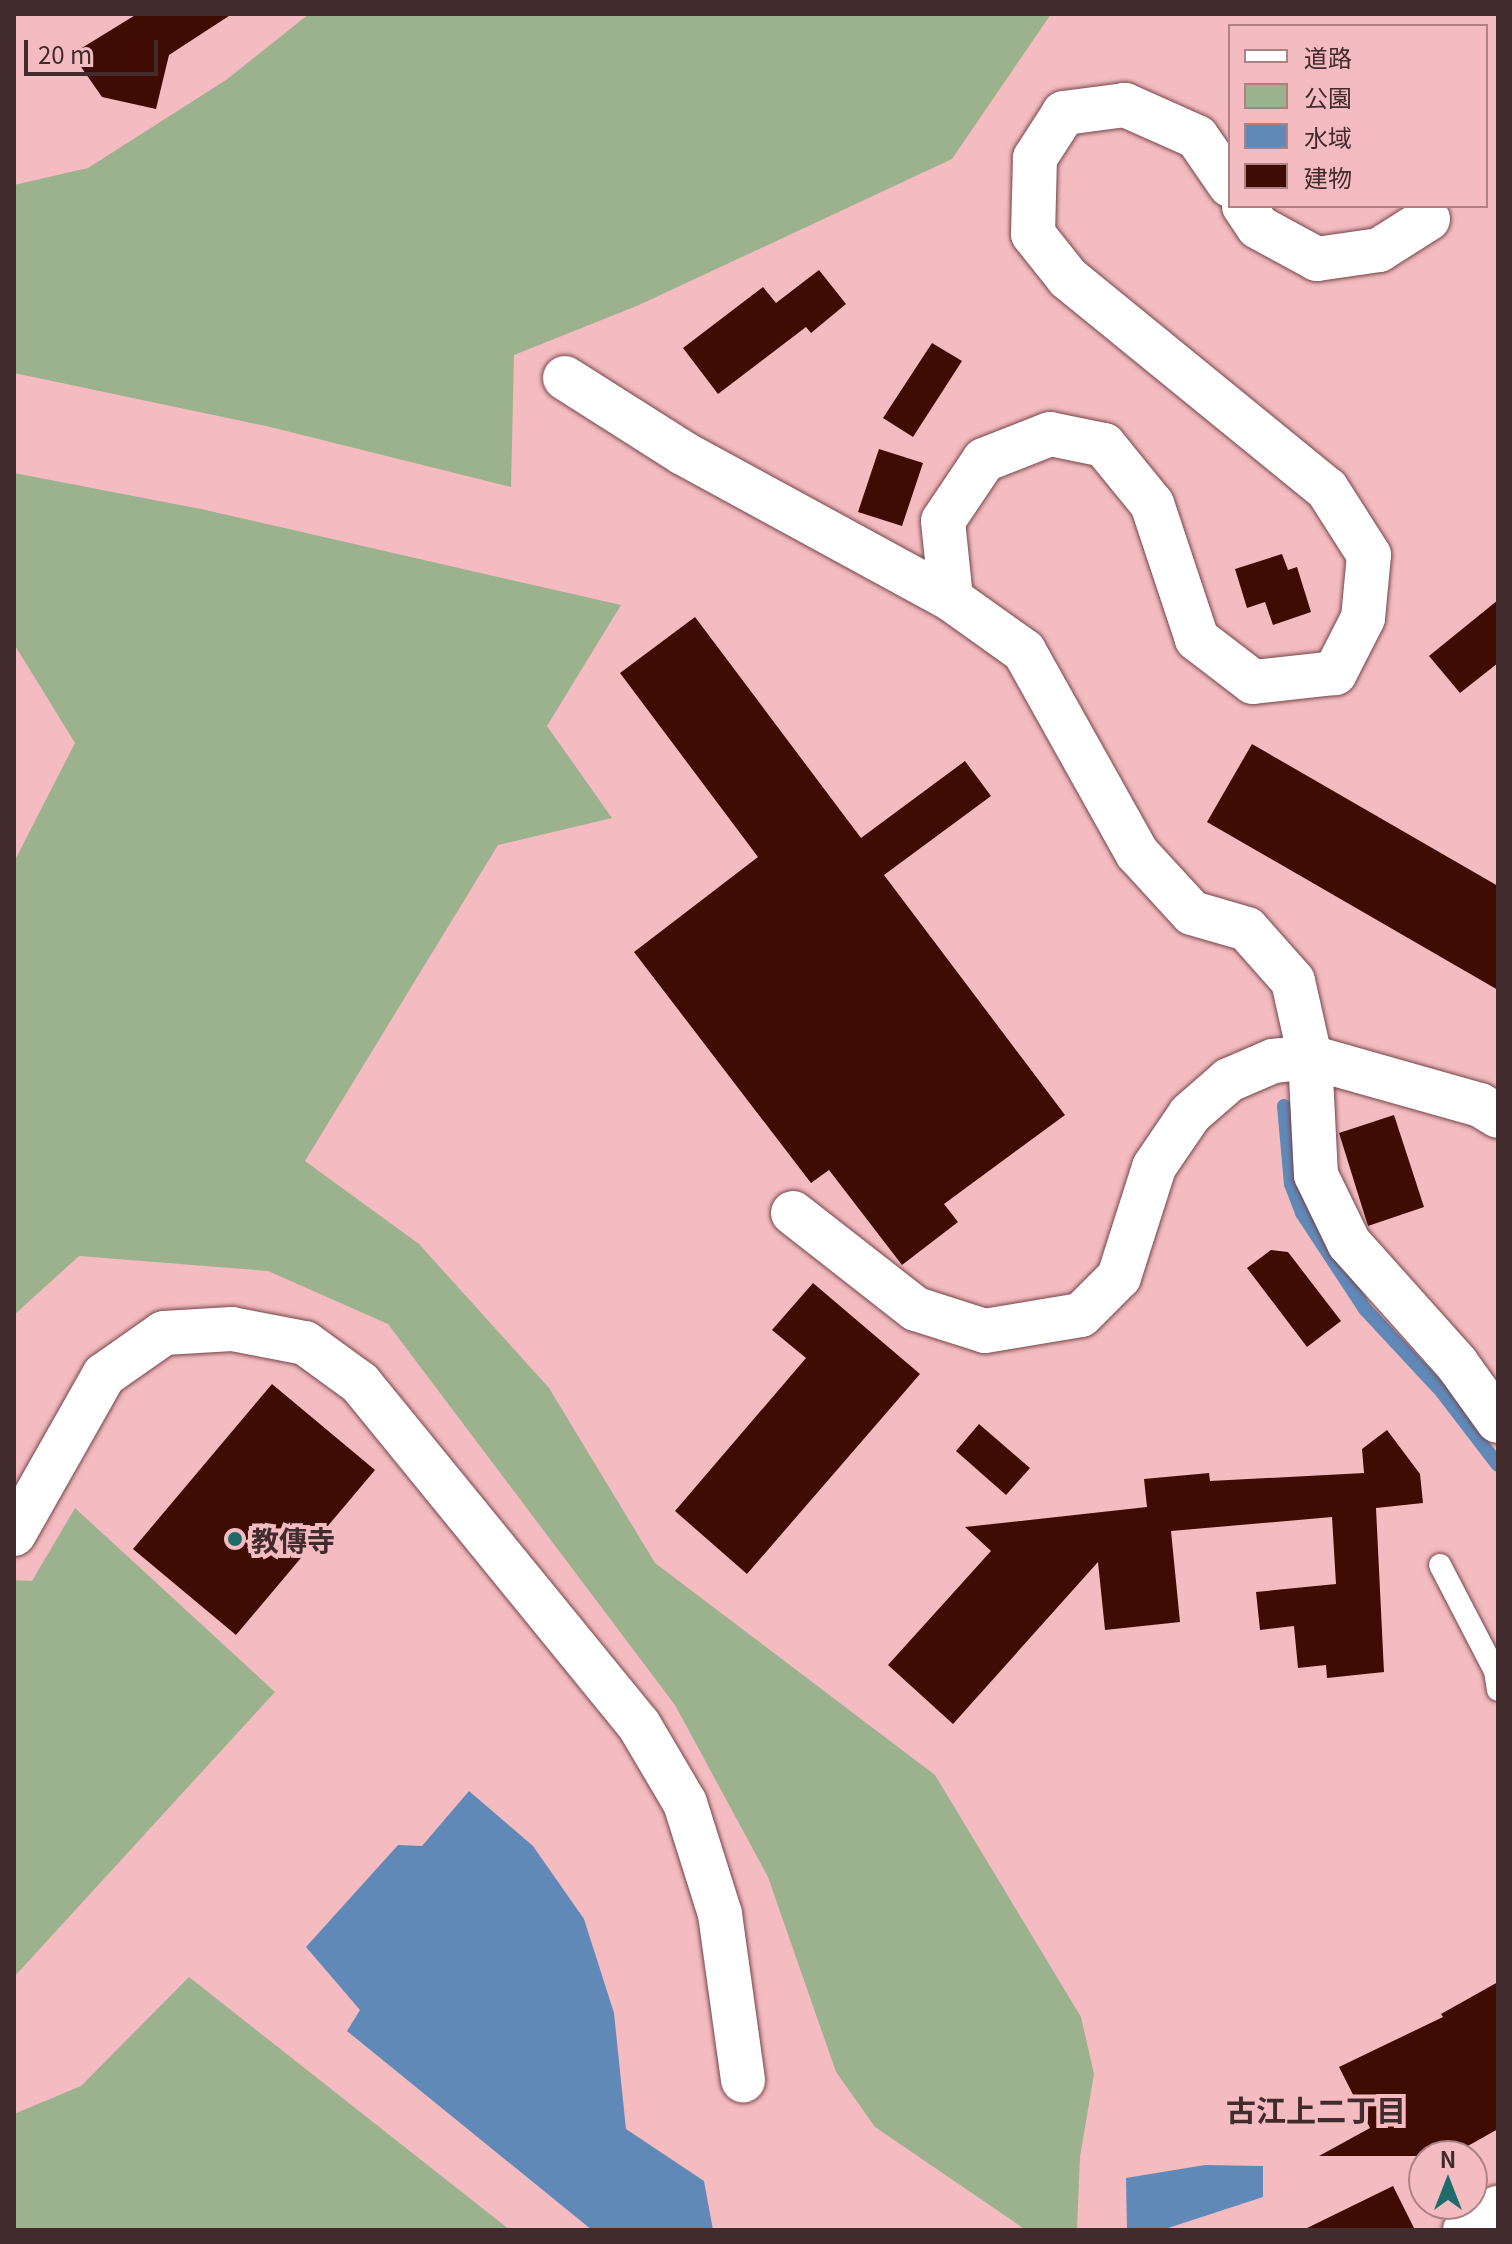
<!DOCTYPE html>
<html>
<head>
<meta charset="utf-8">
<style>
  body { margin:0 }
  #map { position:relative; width:1512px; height:2244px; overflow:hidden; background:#f4bcc0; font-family:Georgia,"Noto Sans JP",serif }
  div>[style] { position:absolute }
  .green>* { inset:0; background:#9cb18e }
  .water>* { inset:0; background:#6189b8 }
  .stream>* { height:14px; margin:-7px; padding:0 7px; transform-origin:7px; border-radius:7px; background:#6189b8 }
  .building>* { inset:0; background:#400b02 }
  .roads { filter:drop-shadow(0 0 2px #74454a) drop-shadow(0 0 2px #74454a) }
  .lane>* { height:22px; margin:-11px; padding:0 11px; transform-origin:11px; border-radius:11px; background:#fff }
  .street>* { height:44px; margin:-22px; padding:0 22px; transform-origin:22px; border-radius:22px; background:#fff }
  .dots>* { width:22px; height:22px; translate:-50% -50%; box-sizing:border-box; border:4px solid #f4bcc0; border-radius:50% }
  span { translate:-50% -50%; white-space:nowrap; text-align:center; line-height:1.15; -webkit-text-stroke:8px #f4bcc0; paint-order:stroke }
  .poi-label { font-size:28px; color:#412b2d; font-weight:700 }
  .left { translate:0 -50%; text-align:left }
  .neighbourhood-label { font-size:30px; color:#412b2d; font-weight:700 }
  .frame { position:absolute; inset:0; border:16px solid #412b2d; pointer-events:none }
  .legend { position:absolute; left:1228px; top:24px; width:260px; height:184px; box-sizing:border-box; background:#f4bcc0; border:2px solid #ac8285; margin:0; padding:10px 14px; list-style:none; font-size:24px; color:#412b2d }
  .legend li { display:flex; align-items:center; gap:16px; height:40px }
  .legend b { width:40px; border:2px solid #ac8285 }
  .north { position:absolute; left:1408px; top:2140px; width:80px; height:80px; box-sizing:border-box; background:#f4bcc0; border:2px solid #ac8285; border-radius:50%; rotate:0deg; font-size:22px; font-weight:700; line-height:32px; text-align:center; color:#412b2d }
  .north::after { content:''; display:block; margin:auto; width:28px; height:36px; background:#1f6b6a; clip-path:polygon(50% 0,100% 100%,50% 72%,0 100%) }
  .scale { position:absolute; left:24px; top:40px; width:134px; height:36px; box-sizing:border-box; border:4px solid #412b2d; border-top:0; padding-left:10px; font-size:24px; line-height:28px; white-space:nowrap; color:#412b2d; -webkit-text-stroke:6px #f4bcc0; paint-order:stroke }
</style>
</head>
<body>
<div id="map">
  <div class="green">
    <div style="clip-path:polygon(309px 14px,1051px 14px,952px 159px,639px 305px,514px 355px,511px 487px,266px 426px,14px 373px,14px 185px,88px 168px,226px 80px)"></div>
    <div style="clip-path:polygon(14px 473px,201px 509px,621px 605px,547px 726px,612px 818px,498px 845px,305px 1161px,419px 1244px,549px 1388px,655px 1563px,935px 1775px,1081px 2017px,1094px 2074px,1080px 2157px,1077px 2230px,1026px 2230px,875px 2127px,836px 2072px,768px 1877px,675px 1705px,388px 1324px,268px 1271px,79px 1256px,14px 1315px,14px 862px,75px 743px,14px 644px)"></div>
    <div style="clip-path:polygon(75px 1508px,275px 1692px,14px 1977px,14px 1580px,32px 1581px)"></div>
    <div style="clip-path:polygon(189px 1977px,510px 2230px,14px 2230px,14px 2114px,81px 2086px)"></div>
  </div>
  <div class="water">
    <div style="clip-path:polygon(469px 1791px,533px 1846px,584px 1919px,614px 2013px,626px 2129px,704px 2181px,713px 2230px,592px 2230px,347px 2031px,360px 2010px,306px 1947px,398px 1845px,422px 1846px)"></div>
    <div style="clip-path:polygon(1205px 2165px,1263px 2166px,1263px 2197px,1162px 2230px,1127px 2230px,1126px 2178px)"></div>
  </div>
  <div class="stream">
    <div style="left:1284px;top:1106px;width:78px;rotate:84.9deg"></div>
    <div style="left:1291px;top:1184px;width:31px;rotate:69deg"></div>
    <div style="left:1302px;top:1213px;width:115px;rotate:56.7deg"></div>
    <div style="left:1365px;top:1309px;width:113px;rotate:47.1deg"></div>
    <div style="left:1442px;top:1392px;width:92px;rotate:52.5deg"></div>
  </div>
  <div class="building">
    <div style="clip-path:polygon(137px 14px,232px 14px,169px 55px,156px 109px,102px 97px,72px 54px)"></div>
    <div style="clip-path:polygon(819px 270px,846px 304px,811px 333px,806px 327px,718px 394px,683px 348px,763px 287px,776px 303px)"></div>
    <div style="clip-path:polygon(932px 343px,962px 361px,913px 437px,883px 418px)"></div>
    <div style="clip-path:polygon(879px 449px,923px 463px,902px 526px,858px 512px)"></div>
    <div style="clip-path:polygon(1282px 554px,1288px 570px,1297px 567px,1311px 612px,1273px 625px,1265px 602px,1247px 608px,1235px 569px)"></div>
    <div style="clip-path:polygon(1498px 600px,1498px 663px,1460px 693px,1429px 656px)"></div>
    <div style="clip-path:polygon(695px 617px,861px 838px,965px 761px,991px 796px,884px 875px,1065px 1115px,944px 1204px,958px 1222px,902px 1265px,829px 1170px,811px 1183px,634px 952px,758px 857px,620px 673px)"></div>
    <div style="clip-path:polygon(1252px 744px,1498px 886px,1498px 990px,1207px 822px)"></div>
    <div style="clip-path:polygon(1394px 1115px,1424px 1207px,1368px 1226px,1339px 1133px)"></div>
    <div style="clip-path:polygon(1271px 1250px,1288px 1252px,1341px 1321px,1307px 1347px,1247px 1268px)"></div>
    <div style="clip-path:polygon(813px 1283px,920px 1374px,747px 1574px,675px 1511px,806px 1358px,772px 1330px)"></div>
    <div style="clip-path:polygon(272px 1384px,375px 1470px,236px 1635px,133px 1549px)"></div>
    <div style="clip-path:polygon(979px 1424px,1030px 1468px,1006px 1495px,956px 1451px)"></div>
    <div style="clip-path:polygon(1387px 1430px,1420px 1474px,1423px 1503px,1376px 1508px,1384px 1672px,1327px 1678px,1326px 1665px,1298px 1668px,1294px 1626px,1260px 1630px,1256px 1592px,1336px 1584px,1332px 1517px,1171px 1531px,1180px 1622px,1105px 1630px,1098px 1562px,953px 1724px,888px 1665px,991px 1551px,965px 1527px,1147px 1507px,1144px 1479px,1209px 1473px,1210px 1481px,1364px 1473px,1362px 1449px)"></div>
    <div style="clip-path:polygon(1498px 1982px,1498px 2129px,1450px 2156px,1319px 2156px,1370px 2128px,1339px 2067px,1443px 2017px,1441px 2014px)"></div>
    <div style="clip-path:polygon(1393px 2186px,1415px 2230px,1303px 2230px)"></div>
  </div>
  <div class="roads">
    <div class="lane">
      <div style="left:1440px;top:1565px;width:119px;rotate:62.6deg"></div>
      <div style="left:1495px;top:1671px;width:19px;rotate:81deg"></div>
    </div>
    <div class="street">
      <div style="left:1230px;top:185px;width:58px;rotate:-124.5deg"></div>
      <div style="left:1197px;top:137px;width:79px;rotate:-156deg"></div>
      <div style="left:1125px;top:105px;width:62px;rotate:172.5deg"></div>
      <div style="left:1064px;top:113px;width:54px;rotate:122.8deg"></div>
      <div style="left:1035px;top:158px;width:76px;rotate:91.5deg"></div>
      <div style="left:1033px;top:234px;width:56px;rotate:51.5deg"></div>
      <div style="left:1068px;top:278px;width:334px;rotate:39.2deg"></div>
      <div style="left:1327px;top:489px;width:78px;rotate:57.5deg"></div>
      <div style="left:1369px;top:555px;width:63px;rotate:95.4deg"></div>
      <div style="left:1363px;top:618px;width:62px;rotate:117deg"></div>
      <div style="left:1335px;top:673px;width:82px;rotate:173.7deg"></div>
      <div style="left:1253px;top:682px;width:71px;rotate:-142.5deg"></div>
      <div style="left:1197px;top:639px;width:142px;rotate:-108.4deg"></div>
      <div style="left:1152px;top:504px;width:76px;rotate:-129.1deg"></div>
      <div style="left:1104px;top:445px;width:55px;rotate:-168.5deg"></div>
      <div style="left:1050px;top:434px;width:71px;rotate:158.5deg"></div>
      <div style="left:984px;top:460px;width:73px;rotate:123.9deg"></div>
      <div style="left:943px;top:521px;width:78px;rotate:84.1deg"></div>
      <div style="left:951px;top:599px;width:90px;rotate:35.5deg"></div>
      <div style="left:1024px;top:651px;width:231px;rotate:60.8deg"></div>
      <div style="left:1137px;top:853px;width:81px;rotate:47.5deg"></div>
      <div style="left:1192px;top:913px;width:57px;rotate:16.2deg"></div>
      <div style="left:1247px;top:929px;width:69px;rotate:48.5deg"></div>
      <div style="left:1293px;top:981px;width:78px;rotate:77.4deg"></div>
      <div style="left:1310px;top:1057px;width:118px;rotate:87.1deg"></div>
      <div style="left:1316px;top:1175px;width:76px;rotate:64.1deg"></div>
      <div style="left:1349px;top:1243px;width:162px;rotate:48.2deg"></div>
      <div style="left:1457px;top:1364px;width:70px;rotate:54.3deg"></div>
      <div style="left:1244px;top:206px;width:25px;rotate:56deg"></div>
      <div style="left:1258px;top:227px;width:67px;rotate:28.5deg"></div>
      <div style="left:1317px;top:259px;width:63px;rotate:-8.3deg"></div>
      <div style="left:1379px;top:250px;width:58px;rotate:-32.3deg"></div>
      <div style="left:565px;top:378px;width:140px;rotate:32.4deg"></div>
      <div style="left:683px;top:453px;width:305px;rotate:28.6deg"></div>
      <div style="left:793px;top:1213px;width:156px;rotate:38deg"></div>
      <div style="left:916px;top:1309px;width:72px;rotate:17.7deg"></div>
      <div style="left:985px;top:1331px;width:97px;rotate:-9.5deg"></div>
      <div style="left:1081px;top:1315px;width:54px;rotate:-45deg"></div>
      <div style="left:1119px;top:1277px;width:115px;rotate:-72.3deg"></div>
      <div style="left:1154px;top:1167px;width:64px;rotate:-55.8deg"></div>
      <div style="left:1190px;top:1114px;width:52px;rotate:-41.1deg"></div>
      <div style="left:1229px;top:1080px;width:48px;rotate:-23.4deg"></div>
      <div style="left:1273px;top:1061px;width:37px;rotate:-6deg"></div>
      <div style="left:1310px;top:1057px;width:177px;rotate:15.8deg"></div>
      <div style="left:1480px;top:1105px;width:21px;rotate:31deg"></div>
      <div style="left:14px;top:1534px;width:183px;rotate:-60.5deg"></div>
      <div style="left:104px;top:1375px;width:73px;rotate:-35deg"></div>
      <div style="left:164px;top:1333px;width:68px;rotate:-3.4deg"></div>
      <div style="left:232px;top:1329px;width:74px;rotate:10.9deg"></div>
      <div style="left:305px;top:1343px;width:68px;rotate:36deg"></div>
      <div style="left:360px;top:1383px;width:441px;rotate:50.8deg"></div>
      <div style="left:639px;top:1725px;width:91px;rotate:59.5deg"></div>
      <div style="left:685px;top:1803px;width:116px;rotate:72.5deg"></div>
      <div style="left:720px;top:1914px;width:168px;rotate:82.1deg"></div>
      <div style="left:1465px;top:2230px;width:40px;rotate:-34deg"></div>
    </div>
  </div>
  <div class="dots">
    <div style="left:235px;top:1539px;background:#1f6b6a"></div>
  </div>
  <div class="poi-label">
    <span class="left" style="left:251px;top:1539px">教傳寺</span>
  </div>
  <div class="neighbourhood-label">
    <span style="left:1316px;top:2109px">古江上二丁目</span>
  </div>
  <div class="frame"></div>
  <ul class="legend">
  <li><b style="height:10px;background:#fff"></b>道路</li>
  <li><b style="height:22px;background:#9cb18e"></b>公園</li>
  <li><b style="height:22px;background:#6189b8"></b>水域</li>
  <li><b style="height:22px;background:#400b02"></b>建物</li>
  </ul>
  <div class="north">N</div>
  <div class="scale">20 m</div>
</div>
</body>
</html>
